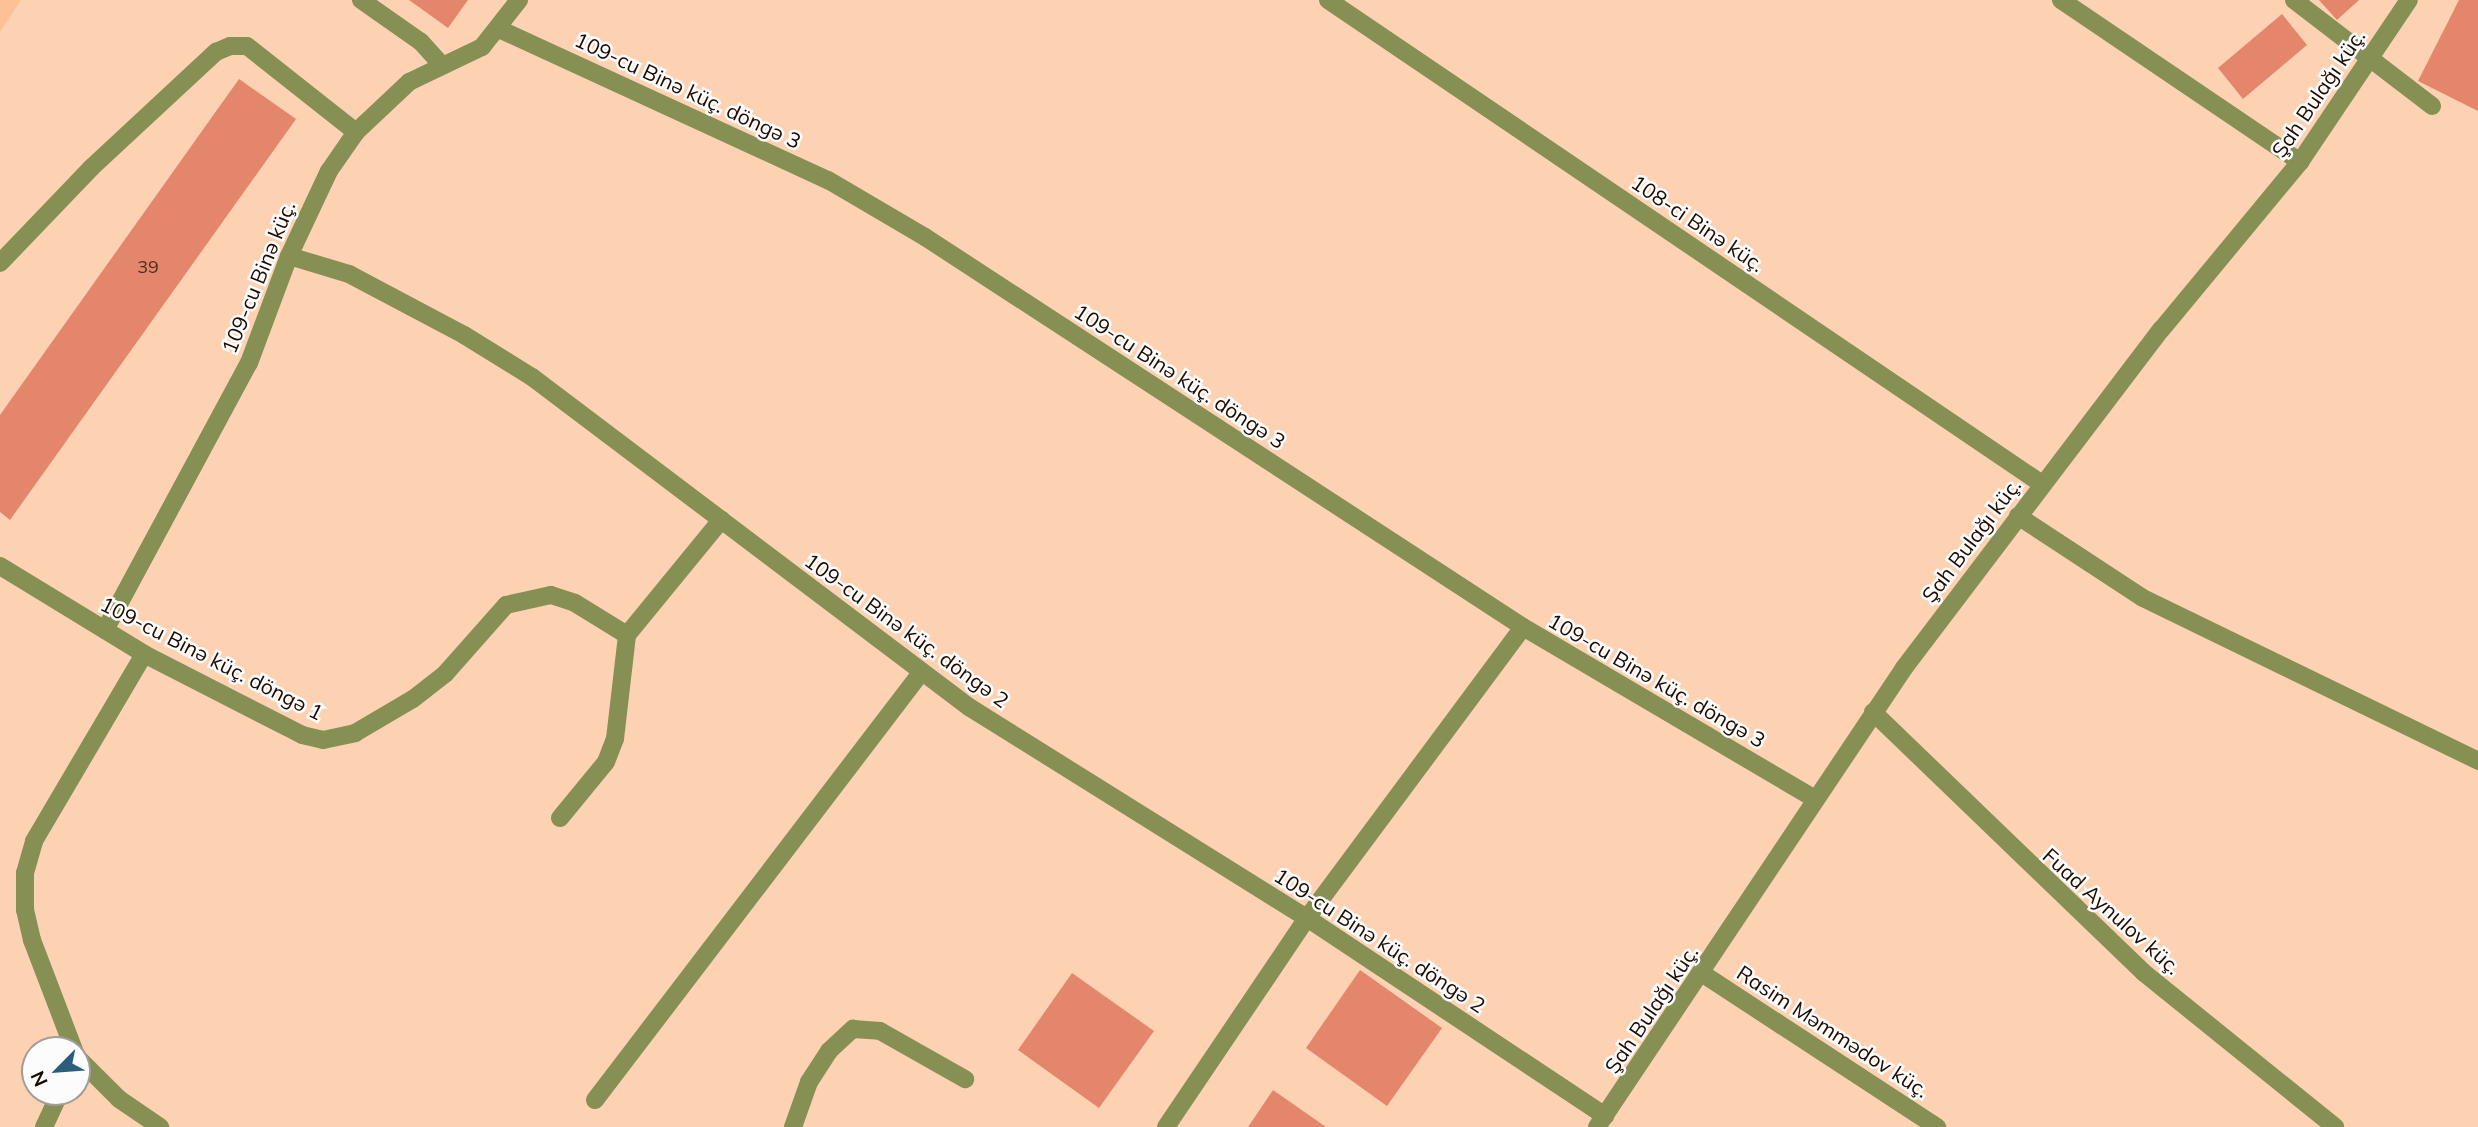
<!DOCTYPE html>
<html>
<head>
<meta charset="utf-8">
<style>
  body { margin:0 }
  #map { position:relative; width:2478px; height:1127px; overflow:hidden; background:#fdd2b3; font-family:Mulish,sans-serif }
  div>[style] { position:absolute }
  .built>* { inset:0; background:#fec196 }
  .building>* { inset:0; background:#e3866c }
  .minor>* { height:18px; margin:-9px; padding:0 9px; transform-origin:9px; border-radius:9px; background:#869055 }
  span { translate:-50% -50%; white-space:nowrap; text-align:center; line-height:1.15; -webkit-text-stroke:5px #fcfcfc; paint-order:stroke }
  .number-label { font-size:18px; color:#4e2a1c }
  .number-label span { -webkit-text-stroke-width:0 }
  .street-label { font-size:21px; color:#1d0b01 }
  .north { position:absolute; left:21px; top:1036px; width:70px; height:70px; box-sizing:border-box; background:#fcfcfc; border:2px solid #a39c98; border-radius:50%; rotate:245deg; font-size:19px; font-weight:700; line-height:28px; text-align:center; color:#1d0b01 }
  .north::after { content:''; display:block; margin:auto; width:24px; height:32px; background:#2c5e7c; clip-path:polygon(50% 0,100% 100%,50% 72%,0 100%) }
</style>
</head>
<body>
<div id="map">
  <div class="built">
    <div style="clip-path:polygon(0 0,21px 0,0 32px)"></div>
  </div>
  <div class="building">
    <div style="clip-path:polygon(409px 0,468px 0,448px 28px)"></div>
    <div style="clip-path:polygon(2319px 0,2359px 0,2337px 20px)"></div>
    <div style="clip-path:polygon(2459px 0,2478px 0,2478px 111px,2418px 81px)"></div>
    <div style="clip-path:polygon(2282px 14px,2307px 45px,2243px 99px,2218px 68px)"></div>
    <div style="clip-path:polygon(239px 79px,296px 119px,10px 520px,0 512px,0 415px)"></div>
    <div style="clip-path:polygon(1360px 970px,1442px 1028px,1387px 1106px,1306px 1048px)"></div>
    <div style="clip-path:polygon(1072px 973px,1154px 1031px,1099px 1108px,1018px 1050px)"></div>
    <div style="clip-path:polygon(1273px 1090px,1326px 1127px,1248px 1127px)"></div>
  </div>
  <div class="minor">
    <div style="left:361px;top:0;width:73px;rotate:35deg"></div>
    <div style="left:421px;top:42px;width:30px;rotate:48deg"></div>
    <div style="left:1328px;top:0;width:863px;rotate:34.13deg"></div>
    <div style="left:2061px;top:0;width:289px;rotate:34.1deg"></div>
    <div style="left:2294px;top:0;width:174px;rotate:37.5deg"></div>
    <div style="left:499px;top:29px;width:362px;rotate:24.7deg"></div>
    <div style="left:828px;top:180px;width:113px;rotate:30.4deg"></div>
    <div style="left:925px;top:237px;width:714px;rotate:33.11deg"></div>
    <div style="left:1523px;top:627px;width:339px;rotate:30.5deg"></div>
    <div style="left:289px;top:256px;width:63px;rotate:16.7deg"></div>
    <div style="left:349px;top:274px;width:130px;rotate:27.9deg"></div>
    <div style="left:464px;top:335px;width:80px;rotate:31.7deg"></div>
    <div style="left:532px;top:377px;width:548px;rotate:37.06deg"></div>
    <div style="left:969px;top:707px;width:398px;rotate:32deg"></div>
    <div style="left:1307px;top:918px;width:358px;rotate:33.6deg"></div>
    <div style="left:0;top:263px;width:132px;rotate:-46.2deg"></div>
    <div style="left:91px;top:168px;width:171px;rotate:-42.9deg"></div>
    <div style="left:216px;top:52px;width:15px;rotate:-23deg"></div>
    <div style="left:230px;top:46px;width:17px"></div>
    <div style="left:247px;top:46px;width:139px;rotate:38.3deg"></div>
    <div style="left:2018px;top:516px;width:149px;rotate:33.3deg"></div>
    <div style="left:2143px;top:598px;width:373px;rotate:25.9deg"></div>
    <div style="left:0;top:566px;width:169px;rotate:31.4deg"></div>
    <div style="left:144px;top:654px;width:178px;rotate:27.1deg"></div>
    <div style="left:302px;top:735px;width:22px;rotate:13deg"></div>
    <div style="left:323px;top:740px;width:33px;rotate:-12deg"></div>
    <div style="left:355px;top:733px;width:67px;rotate:-30.4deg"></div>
    <div style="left:413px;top:699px;width:41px;rotate:-38deg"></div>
    <div style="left:445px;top:674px;width:92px;rotate:-48.5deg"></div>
    <div style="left:506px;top:605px;width:46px;rotate:-12.5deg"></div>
    <div style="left:551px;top:595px;width:25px;rotate:18deg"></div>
    <div style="left:575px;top:603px;width:61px;rotate:31.6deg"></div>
    <div style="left:627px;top:635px;width:149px;rotate:-50.7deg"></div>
    <div style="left:105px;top:630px;width:303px;rotate:-61.7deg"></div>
    <div style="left:249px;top:363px;width:114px;rotate:-69.5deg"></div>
    <div style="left:289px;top:256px;width:94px;rotate:-64.8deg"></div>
    <div style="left:329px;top:171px;width:47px;rotate:-55.3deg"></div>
    <div style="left:356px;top:132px;width:73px;rotate:-43.3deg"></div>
    <div style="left:409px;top:82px;width:81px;rotate:-25.6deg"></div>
    <div style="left:482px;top:47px;width:60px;rotate:-51.8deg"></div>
    <div style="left:1873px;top:712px;width:375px;rotate:43.9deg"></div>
    <div style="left:2143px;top:972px;width:247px;rotate:38.9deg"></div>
    <div style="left:560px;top:818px;width:72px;rotate:-50.6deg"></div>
    <div style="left:606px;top:762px;width:25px;rotate:-69deg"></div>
    <div style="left:615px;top:739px;width:105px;rotate:-83.4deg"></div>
    <div style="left:1703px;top:974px;width:280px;rotate:33.2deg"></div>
    <div style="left:74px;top:1050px;width:118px;rotate:-110.9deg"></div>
    <div style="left:32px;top:940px;width:31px;rotate:-103deg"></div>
    <div style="left:25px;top:910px;width:37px;rotate:-90deg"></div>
    <div style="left:25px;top:873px;width:33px;rotate:-74deg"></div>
    <div style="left:34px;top:841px;width:217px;rotate:-59.5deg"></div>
    <div style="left:77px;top:1057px;width:59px;rotate:45deg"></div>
    <div style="left:119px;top:1099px;width:50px;rotate:34.3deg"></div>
    <div style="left:595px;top:1100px;width:536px;rotate:-52.66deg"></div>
    <div style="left:44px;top:1127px;width:38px;rotate:-65deg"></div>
    <div style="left:793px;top:1127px;width:48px;rotate:-70.4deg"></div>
    <div style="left:809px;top:1082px;width:37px;rotate:-57deg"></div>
    <div style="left:829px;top:1051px;width:33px;rotate:-43deg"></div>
    <div style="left:853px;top:1029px;width:27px;rotate:4deg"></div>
    <div style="left:880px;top:1031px;width:98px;rotate:29.5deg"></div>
    <div style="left:1166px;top:1127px;width:252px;rotate:-56deg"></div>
    <div style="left:1307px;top:918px;width:362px;rotate:-53.4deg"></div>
    <div style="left:1597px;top:1127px;width:552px;rotate:-56.22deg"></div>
    <div style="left:1904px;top:668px;width:425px;rotate:-52.8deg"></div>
    <div style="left:2161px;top:330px;width:218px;rotate:-50.4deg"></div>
    <div style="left:2300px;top:162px;width:195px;rotate:-56.1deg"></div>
  </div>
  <div class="number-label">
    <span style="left:148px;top:267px">39</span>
  </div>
  <div class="street-label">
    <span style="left:688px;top:90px;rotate:25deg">109-cu Binə küç. döngə 3</span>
    <span style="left:2318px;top:93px;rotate:-56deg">Şah Bulağı küç.</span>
    <span style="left:1698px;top:223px;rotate:34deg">108-ci Binə küç.</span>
    <span style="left:258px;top:277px;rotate:-68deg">109-cu Binə küç.</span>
    <span style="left:1180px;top:376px;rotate:33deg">109-cu Binə küç. döngə 3</span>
    <span style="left:1971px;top:540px;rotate:-53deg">Şah Bulağı küç.</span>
    <span style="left:907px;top:630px;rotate:36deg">109-cu Binə küç. döngə 2</span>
    <span style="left:212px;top:658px;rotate:27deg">109-cu Binə küç. döngə 1</span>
    <span style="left:1657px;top:680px;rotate:30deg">109-cu Binə küç. döngə 3</span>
    <span style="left:2112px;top:911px;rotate:42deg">Fuad Aynulov küç.</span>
    <span style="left:1380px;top:940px;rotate:33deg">109-cu Binə küç. döngə 2</span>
    <span style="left:1651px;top:1009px;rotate:-56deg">Şah Bulağı küç.</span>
    <span style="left:1833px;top:1031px;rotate:33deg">Rasim Məmmədov küç.</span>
  </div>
  <div class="north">N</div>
</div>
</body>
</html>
